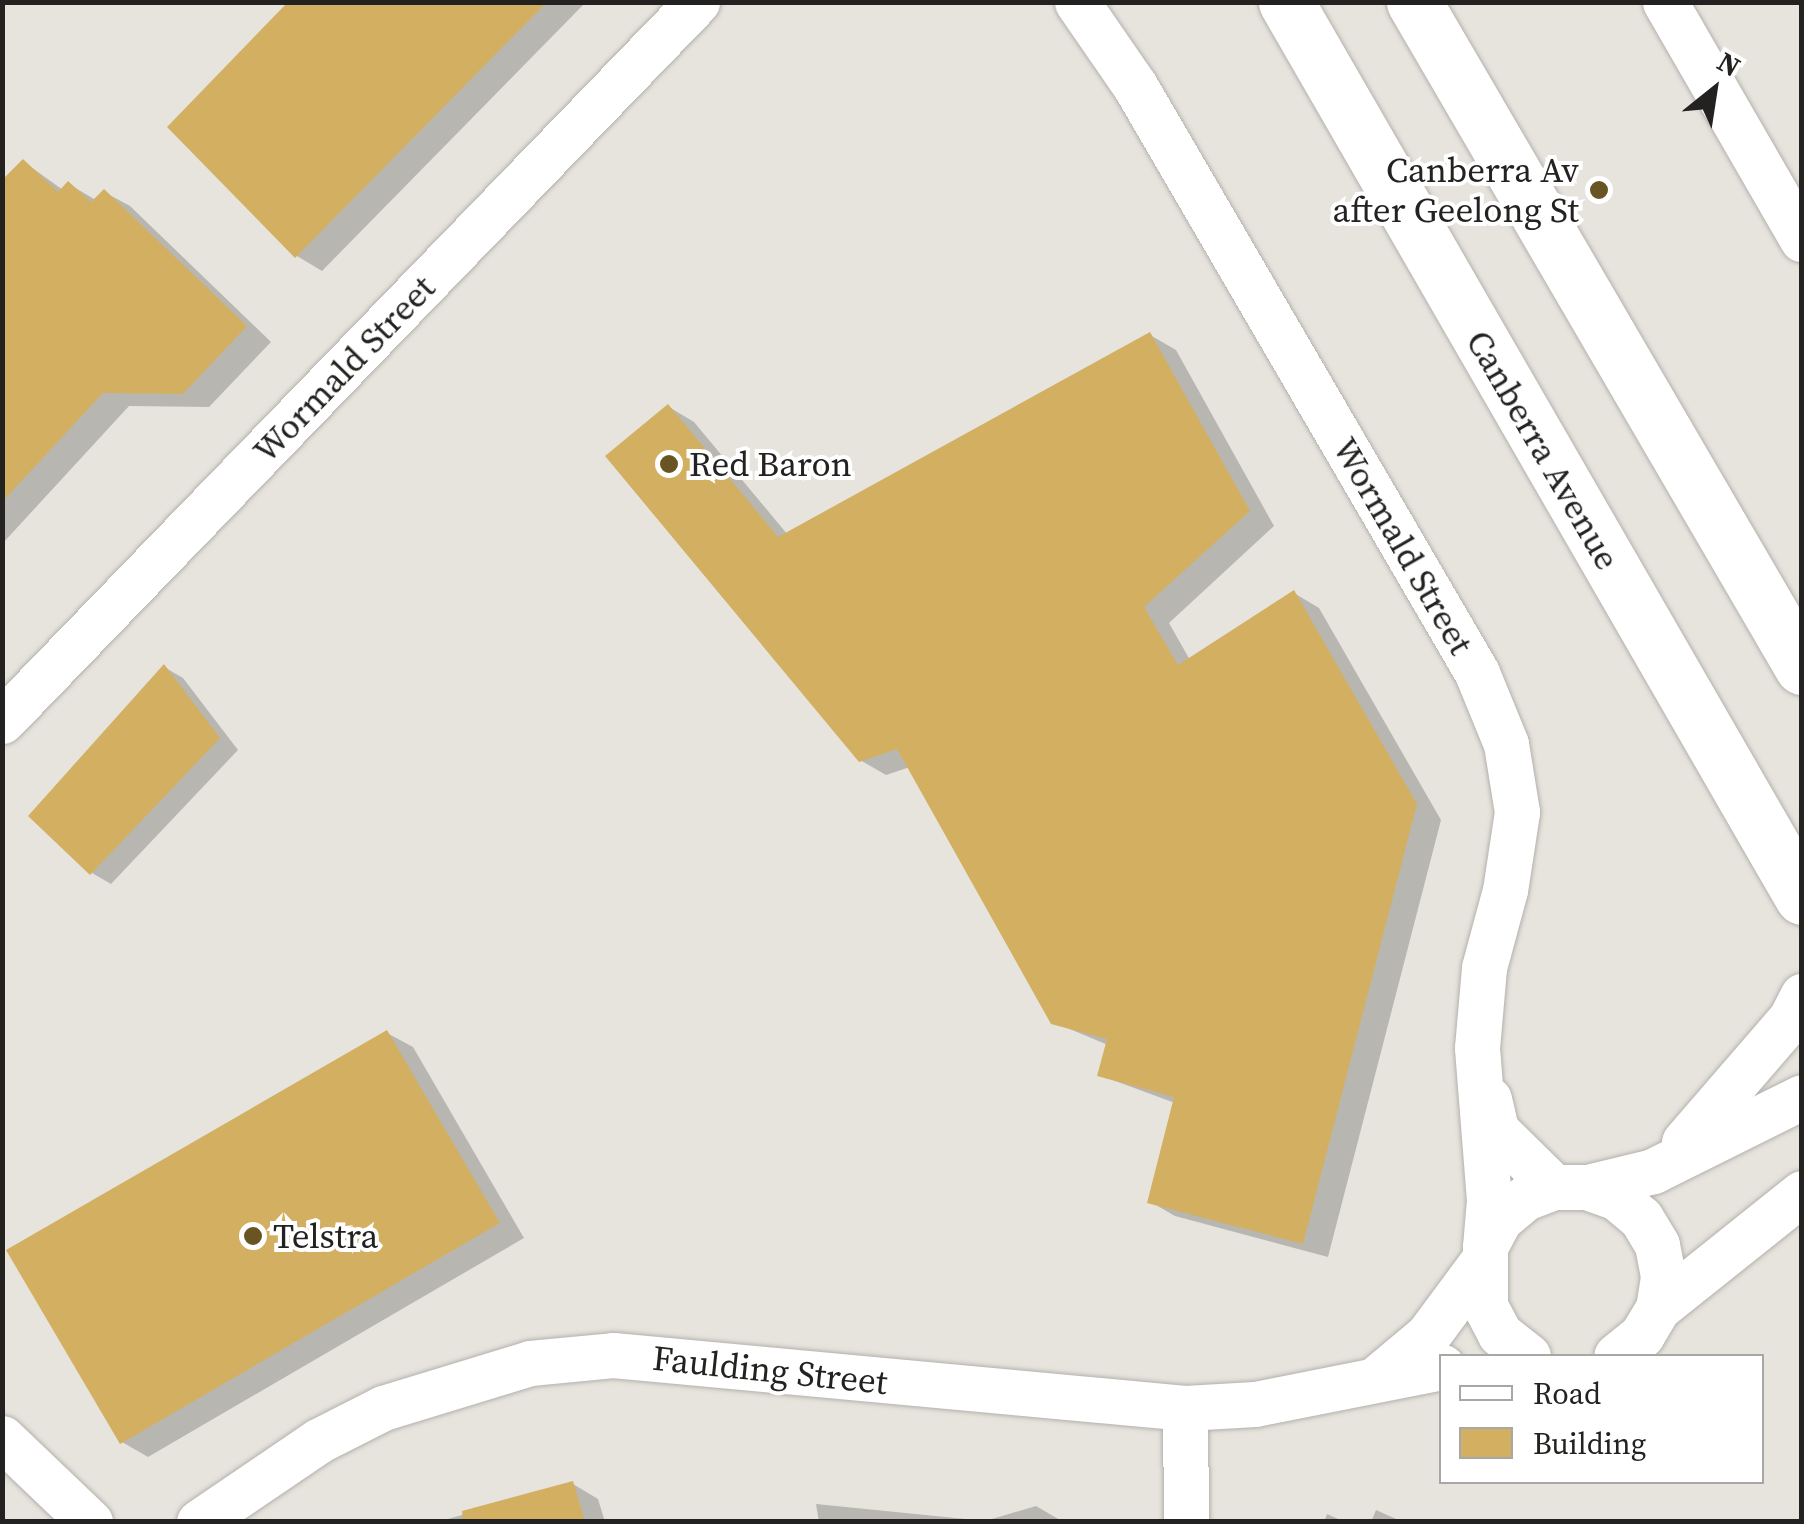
<!DOCTYPE html>
<html>
<head>
<meta charset="utf-8">
<style>
  body { margin:0 }
  #map { position:relative; width:1804px; height:1524px; overflow:hidden; background:#e7e4de; font-family:"Source Serif 4",serif }
  div>[style] { position:absolute }
  .shadow>* { inset:0; background:#0003 }
  .building>* { inset:0; background:#d3b061 }
  .roads { filter:drop-shadow(0 0 2px #b4b1ac) drop-shadow(0 0 2px #b4b1ac) }
  .minor>* { height:45px; margin:-22.5px; padding:0 22.5px; transform-origin:22.5px; border-radius:22.5px; background:#fff }
  .trunk>* { height:55px; margin:-27.5px; padding:0 27.5px; transform-origin:27.5px; border-radius:27.5px; background:#fff }
  .dots>* { width:28px; height:28px; translate:-50% -50%; box-sizing:border-box; border:5px solid #fff; border-radius:50% }
  span { translate:-50% -50%; white-space:nowrap; text-align:center; line-height:1.15; -webkit-text-stroke:8px #fff; paint-order:stroke }
  .poi-label { font-size:35px; color:#232220 }
  .right { translate:-100% -50%; text-align:right }
  .left { translate:0 -50%; text-align:left }
  .street-label { font-size:35px; color:#232220 }
  .frame { position:absolute; inset:0; border:5px solid #232220; pointer-events:none }
  .legend { position:absolute; left:1439px; top:1354px; width:325px; height:130px; box-sizing:border-box; background:#fff; border:2px solid #a7a7a6; margin:0; padding:12px 18px; list-style:none; font-size:30px; color:#232220 }
  .legend li { display:flex; align-items:center; gap:20px; height:50px }
  .legend b { width:50px; border:2px solid #a7a7a6 }
  .north { position:absolute; left:1664px; top:40px; width:100px; height:100px; -webkit-text-stroke:8px #fff; paint-order:stroke; rotate:30deg; font-size:28px; font-weight:700; line-height:40px; text-align:center; color:#232220 }
  .north::after { content:''; display:block; margin:auto; width:35px; height:45px; background:#232220; clip-path:polygon(50% 0,100% 100%,50% 72%,0 100%) }
</style>
</head>
<body>
<div id="map">
  <div class="shadow">
    <div style="clip-path:polygon(292px 2px,586px 2px,322px 271px,297px 256px,170px 127px)"></div>
    <div style="clip-path:polygon(24px 162px,63px 190px,69px 184px,94px 199px,104px 192px,130px 206px,271px 342px,209px 407px,129px 406px,3px 543px,2px 622px,2px 183px)"></div>
    <div style="clip-path:polygon(1150px 335px,1176px 350px,1274px 526px,1169px 623px,1190px 660px,1294px 593px,1319px 608px,1441px 820px,1328px 1257px,1175px 1216px,1149px 1201px,1175px 1103px,1099px 1075px,1108px 1045px,1053px 1022px,910px 767px,886px 775px,860px 760px,669px 407px,694px 422px,788px 535px)"></div>
    <div style="clip-path:polygon(164px 667px,183px 678px,238px 750px,111px 884px,92px 873px)"></div>
    <div style="clip-path:polygon(387px 1033px,413px 1047px,524px 1238px,148px 1457px,122px 1442px)"></div>
    <div style="clip-path:polygon(573px 1484px,598px 1499px,605px 1522px,437px 1522px)"></div>
    <div style="clip-path:polygon(816px 1504px,985px 1521px,1036px 1506px,1060px 1520px,1060px 1522px,819px 1522px)"></div>
    <div style="clip-path:polygon(1376px 1510px,1403px 1522px,1371px 1522px)"></div>
    <div style="clip-path:polygon(1327px 1514px,1345px 1522px,1324px 1522px)"></div>
  </div>
  <div class="building">
    <div style="clip-path:polygon(288px 2px,547px 2px,295px 258px,167px 127px)"></div>
    <div style="clip-path:polygon(23px 159px,58px 192px,68px 181px,91px 202px,104px 189px,247px 326px,183px 394px,103px 393px,2px 502px,2px 180px)"></div>
    <div style="clip-path:polygon(1150px 332px,1250px 511px,1144px 607px,1178px 665px,1294px 590px,1417px 804px,1303px 1244px,1147px 1203px,1174px 1097px,1097px 1076px,1107px 1039px,1051px 1024px,897px 749px,859px 762px,605px 456px,668px 404px,778px 537px)"></div>
    <div style="clip-path:polygon(164px 664px,220px 738px,90px 875px,28px 816px)"></div>
    <div style="clip-path:polygon(387px 1030px,500px 1223px,120px 1444px,6px 1250px)"></div>
    <div style="clip-path:polygon(573px 1481px,585px 1522px,463px 1522px,462px 1511px)"></div>
  </div>
  <div class="roads">
    <div class="minor">
      <div style="left:1077px;top:2px;width:102px;rotate:55.4deg"></div>
      <div style="left:1135px;top:86px;width:679px;rotate:59.77deg"></div>
      <div style="left:1477px;top:673px;width:77px;rotate:67.8deg"></div>
      <div style="left:1506px;top:744px;width:69px;rotate:80.8deg"></div>
      <div style="left:1517px;top:812px;width:79px;rotate:98.7deg"></div>
      <div style="left:1505px;top:890px;width:81px;rotate:105.1deg"></div>
      <div style="left:1484px;top:968px;width:80px;rotate:95deg"></div>
      <div style="left:1477px;top:1048px;width:152px;rotate:85.5deg"></div>
      <div style="left:1489px;top:1200px;width:47px;rotate:94.9deg"></div>
      <div style="left:1665px;top:2px;width:274px;rotate:60deg"></div>
      <div style="left:2px;top:721px;width:1000px;rotate:-45.97deg"></div>
      <div style="left:1489px;top:1099px;width:32px;rotate:77deg"></div>
      <div style="left:1496px;top:1130px;width:81px;rotate:44.5deg"></div>
      <div style="left:1684px;top:1142px;width:164px;rotate:-49.2deg"></div>
      <div style="left:1791px;top:1018px;width:25px;rotate:-63deg"></div>
      <div style="left:1587px;top:1187px;width:68px;rotate:-13.6deg"></div>
      <div style="left:1653px;top:1171px;width:166px;rotate:-26.4deg"></div>
      <div style="left:1658px;top:1308px;width:184px;rotate:-38.6deg"></div>
      <div style="left:1528px;top:1356px;width:36px;rotate:-142deg"></div>
      <div style="left:1500px;top:1334px;width:32px;rotate:-118deg"></div>
      <div style="left:1485px;top:1306px;width:59px;rotate:-90deg"></div>
      <div style="left:1485px;top:1247px;width:32px;rotate:-62deg"></div>
      <div style="left:1500px;top:1219px;width:33px;rotate:-40deg"></div>
      <div style="left:1525px;top:1198px;width:31px;rotate:-21deg"></div>
      <div style="left:1554px;top:1187px;width:33px"></div>
      <div style="left:1587px;top:1187px;width:32px;rotate:20deg"></div>
      <div style="left:1617px;top:1198px;width:31px;rotate:40deg"></div>
      <div style="left:1641px;top:1218px;width:31px;rotate:59deg"></div>
      <div style="left:1657px;top:1245px;width:33px;rotate:79deg"></div>
      <div style="left:1663px;top:1277px;width:31px;rotate:99deg"></div>
      <div style="left:1658px;top:1308px;width:31px;rotate:121deg"></div>
      <div style="left:1642px;top:1335px;width:33px;rotate:141deg"></div>
      <div style="left:1378px;top:1377px;width:65px;rotate:-40deg"></div>
      <div style="left:1428px;top:1335px;width:91px;rotate:-53.5deg"></div>
      <div style="left:1185px;top:1408px;width:114px;rotate:89.5deg"></div>
      <div style="left:2px;top:1438px;width:122px;rotate:43.7deg"></div>
      <div style="left:199px;top:1522px;width:144px;rotate:-34.2deg"></div>
      <div style="left:318px;top:1441px;width:73px;rotate:-26.9deg"></div>
      <div style="left:383px;top:1408px;width:154px;rotate:-17deg"></div>
      <div style="left:530px;top:1363px;width:83px;rotate:-5.5deg"></div>
      <div style="left:613px;top:1355px;width:574px;rotate:5.29deg"></div>
      <div style="left:1185px;top:1408px;width:70px;rotate:-3.3deg"></div>
      <div style="left:1255px;top:1404px;width:191px;rotate:-11.2deg"></div>
    </div>
    <div class="trunk">
      <div style="left:1286px;top:2px;width:1033px;rotate:60.03deg"></div>
      <div style="left:1414px;top:2px;width:770px;rotate:59.74deg"></div>
    </div>
  </div>
  <div class="dots">
    <div style="left:1599px;top:190px;background:#695423"></div>
    <div style="left:669px;top:464px;background:#695423"></div>
    <div style="left:253px;top:1236px;background:#695423"></div>
  </div>
  <div class="poi-label">
    <span class="right" style="left:1579px;top:190px">Canberra Av<br>after Geelong St</span>
    <span class="left" style="left:689px;top:464px">Red Baron</span>
    <span class="left" style="left:273px;top:1236px">Telstra</span>
  </div>
  <div class="street-label">
    <span style="left:344px;top:369px;rotate:-46deg">Wormald Street</span>
    <span style="left:1543px;top:450px;rotate:60deg">Canberra Avenue</span>
    <span style="left:1403px;top:546px;rotate:60deg">Wormald Street</span>
    <span style="left:770px;top:1370px;rotate:6deg">Faulding Street</span>
  </div>
  <div class="frame"></div>
  <ul class="legend">
  <li><b style="height:12px;background:#fff"></b>Road</li>
  <li><b style="height:28px;background:#d3b061"></b>Building</li>
  </ul>
  <div class="north">N</div>
</div>
</body>
</html>
